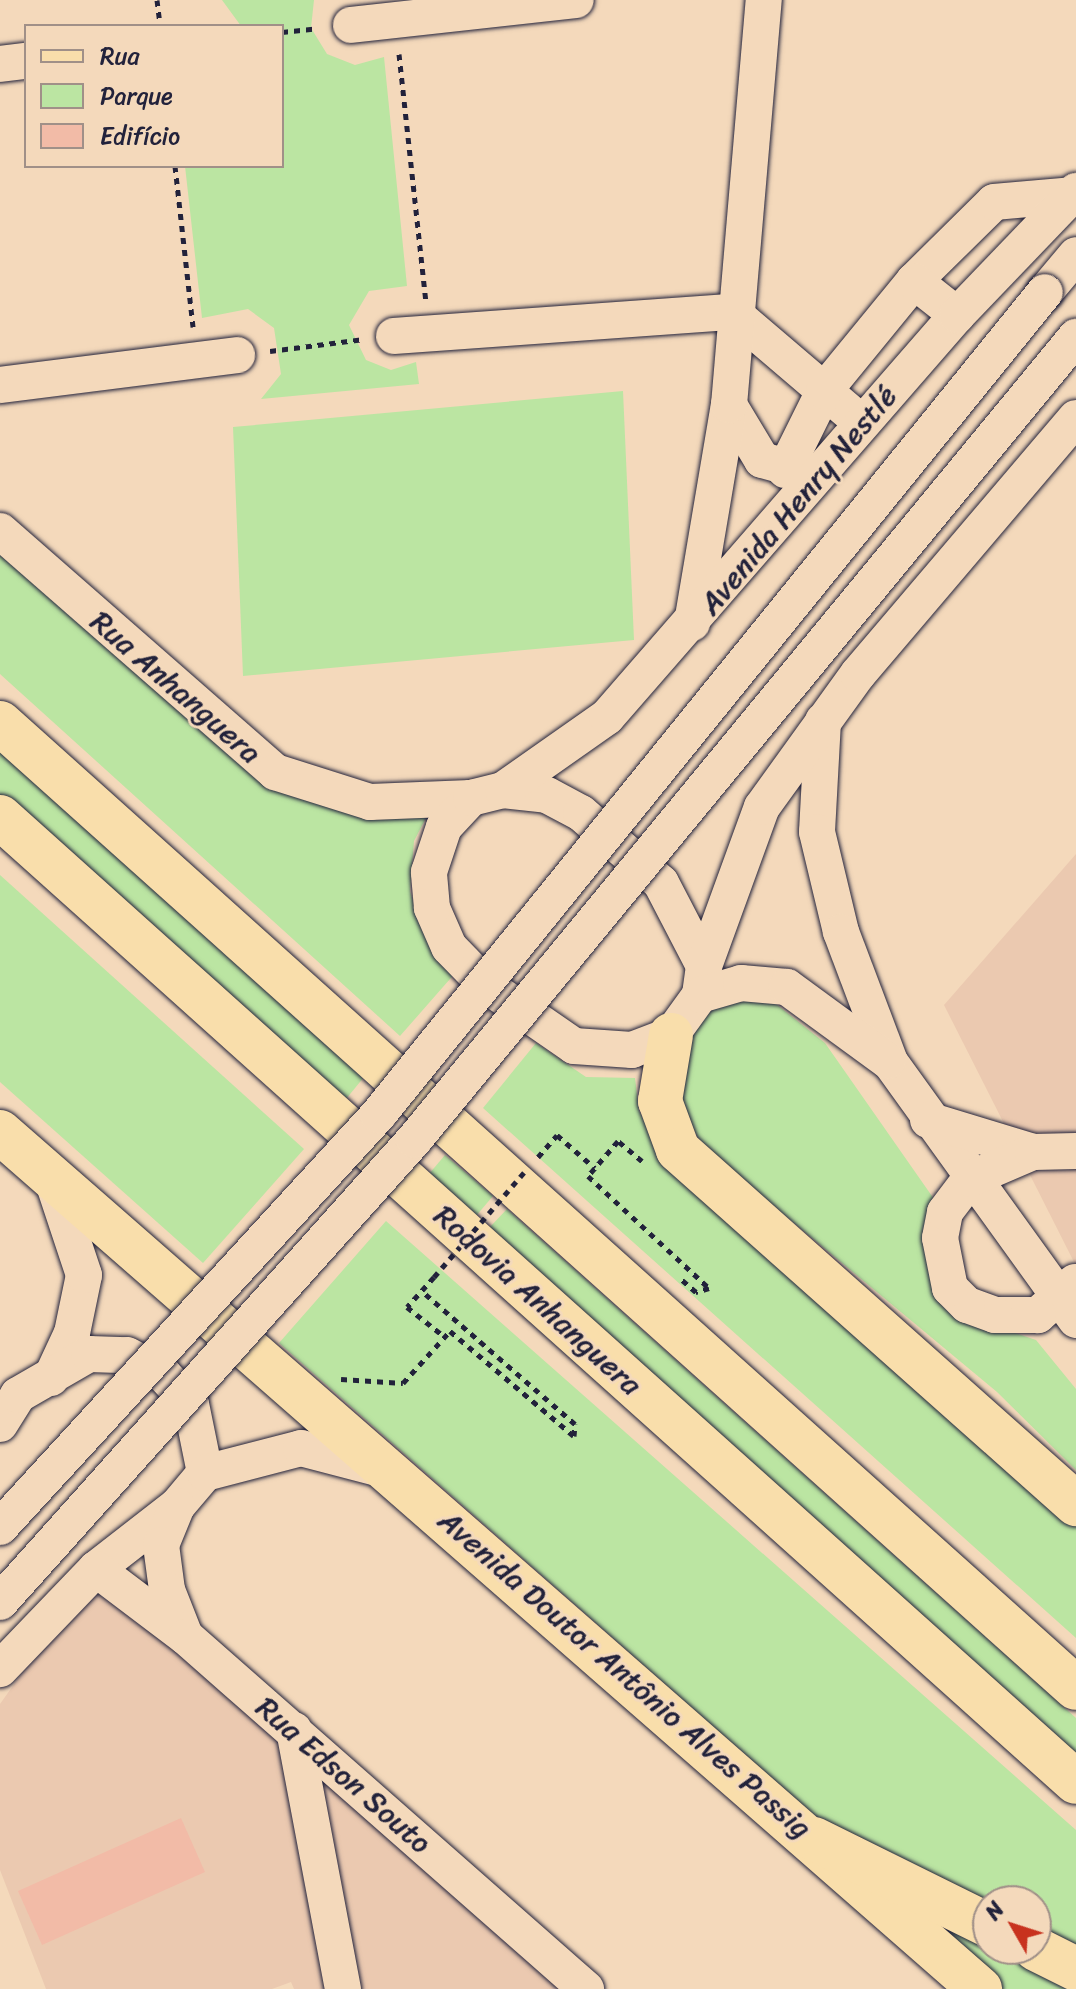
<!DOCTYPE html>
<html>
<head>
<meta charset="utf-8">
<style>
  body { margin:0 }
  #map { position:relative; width:1076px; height:1989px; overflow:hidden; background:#f4d9bb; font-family:Sriracha,sans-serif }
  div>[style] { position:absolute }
  .built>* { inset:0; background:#ebc9b0 }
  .green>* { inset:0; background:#bbe5a2 }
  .building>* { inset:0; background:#f2bba7 }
  .path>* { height:5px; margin-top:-2.5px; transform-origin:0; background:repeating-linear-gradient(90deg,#22223b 0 6px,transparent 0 12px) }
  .roads { filter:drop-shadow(0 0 2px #22223b) drop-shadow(0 0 2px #22223b) }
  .minor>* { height:36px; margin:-18px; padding:0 18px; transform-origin:18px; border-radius:18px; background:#f4d9bb }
  .major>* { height:44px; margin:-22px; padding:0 22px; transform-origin:22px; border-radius:22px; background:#f9deab }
  .highway>* { height:44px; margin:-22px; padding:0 22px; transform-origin:22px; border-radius:22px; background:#f9deab }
  .path-bridge>* { height:5px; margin-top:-2.5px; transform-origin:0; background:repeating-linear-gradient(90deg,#22223b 0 6px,transparent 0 12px) }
  .bridges { filter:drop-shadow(0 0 2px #22223b) drop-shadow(0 0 2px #22223b) }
  .minor-bridge>* { height:36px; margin:-18px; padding:0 18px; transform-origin:18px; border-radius:18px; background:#f4d9bb }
  span { translate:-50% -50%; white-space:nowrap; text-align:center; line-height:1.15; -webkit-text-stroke:6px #f4d9bb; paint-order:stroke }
  .street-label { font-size:30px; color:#22223b }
  .legend { position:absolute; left:24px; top:24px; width:260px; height:144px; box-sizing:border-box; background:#f4d9bb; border:2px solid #a09088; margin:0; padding:10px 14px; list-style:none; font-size:24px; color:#22223b }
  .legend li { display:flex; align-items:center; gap:16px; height:40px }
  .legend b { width:40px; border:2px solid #a09088 }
  .north { position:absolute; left:972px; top:1885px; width:80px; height:80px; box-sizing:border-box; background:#f4d9bb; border:2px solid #a09088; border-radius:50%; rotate:309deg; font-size:22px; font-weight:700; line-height:32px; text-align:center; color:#22223b }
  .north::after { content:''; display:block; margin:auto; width:28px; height:36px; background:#c8321e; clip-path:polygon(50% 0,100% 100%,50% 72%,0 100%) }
</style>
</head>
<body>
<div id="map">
  <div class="built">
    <div style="clip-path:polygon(1076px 854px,1076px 1266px,944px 1005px)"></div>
    <div style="clip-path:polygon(96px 1569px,588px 1989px,294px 1989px,291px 1982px,272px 1989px,46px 1989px,0 1870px,0 1704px)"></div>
  </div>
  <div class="green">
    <div style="clip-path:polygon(222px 0,314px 0,311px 28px,327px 54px,355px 65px,384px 57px,407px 286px,369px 291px,349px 325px,366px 360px,391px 370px,416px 362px,419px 384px,261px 399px,281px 374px,274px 328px,248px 309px,202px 318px,185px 166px,282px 166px,282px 26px,241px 26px)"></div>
    <div style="clip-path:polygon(623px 391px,634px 640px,243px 676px,233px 427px)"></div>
    <div style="clip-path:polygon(0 555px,265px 782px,427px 816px,414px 841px,410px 891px,418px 916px,457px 971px,400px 1036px,0 674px)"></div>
    <div style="clip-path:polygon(0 751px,364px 1077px,342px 1104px,0 795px)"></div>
    <div style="clip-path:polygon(0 875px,304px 1149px,203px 1263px,0 1082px)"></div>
    <div style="clip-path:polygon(766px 996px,825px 1043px,934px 1199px,928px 1252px,988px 1324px,1036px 1340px,1076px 1389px,1076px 1470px,997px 1392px,705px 1149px,684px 1114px,678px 1078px,686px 1046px,705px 1011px,730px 998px)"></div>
    <div style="clip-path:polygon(536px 1043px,586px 1077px,635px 1078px,639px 1111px,653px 1135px,1076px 1523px,1076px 1638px,483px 1108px)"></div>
    <div style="clip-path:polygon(445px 1155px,493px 1196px,476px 1216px,429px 1174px)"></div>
    <div style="clip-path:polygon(507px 1209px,1076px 1718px,1076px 1753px,489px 1228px)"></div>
    <div style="clip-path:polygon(386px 1221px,1076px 1830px,1076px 1952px,1036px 1934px,1036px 1901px,988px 1901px,859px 1848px,806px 1809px,279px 1343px)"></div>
    <div style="clip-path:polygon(928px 1924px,960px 1926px,988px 1939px,988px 1949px,1010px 1949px,1076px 1980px,1076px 1989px,1000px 1989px)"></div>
  </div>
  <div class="building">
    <div style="clip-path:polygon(181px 1818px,205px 1872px,42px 1945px,18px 1891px)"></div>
  </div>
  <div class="path">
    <div style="left:157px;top:0;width:26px;rotate:83deg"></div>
    <div style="left:282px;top:32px;width:36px;rotate:-6deg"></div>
    <div style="left:399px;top:54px;width:249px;rotate:83.8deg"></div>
    <div style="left:175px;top:166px;width:162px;rotate:83.6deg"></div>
    <div style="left:270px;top:351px;width:95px;rotate:-7.3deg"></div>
    <div style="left:538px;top:1157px;width:29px;rotate:-49deg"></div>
    <div style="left:557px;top:1135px;width:50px;rotate:41deg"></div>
    <div style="left:642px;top:1161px;width:31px;rotate:-140deg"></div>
    <div style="left:618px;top:1141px;width:46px;rotate:130.6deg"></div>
    <div style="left:588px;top:1176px;width:165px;rotate:42.8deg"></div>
    <div style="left:709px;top:1288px;width:14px;rotate:163deg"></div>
    <div style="left:696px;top:1292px;width:20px;rotate:-139deg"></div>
    <div style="left:434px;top:1277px;width:40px;rotate:132deg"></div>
    <div style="left:407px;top:1307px;width:48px;rotate:38.3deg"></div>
    <div style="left:341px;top:1379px;width:62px;rotate:3.7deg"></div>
    <div style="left:403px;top:1383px;width:70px;rotate:-47.9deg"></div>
    <div style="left:450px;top:1331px;width:162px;rotate:40.3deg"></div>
    <div style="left:574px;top:1436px;width:12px;rotate:-85deg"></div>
    <div style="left:575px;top:1424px;width:203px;rotate:-139deg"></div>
  </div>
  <div class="roads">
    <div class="minor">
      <div style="left:351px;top:25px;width:226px;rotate:-6.3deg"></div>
      <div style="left:0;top:64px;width:26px;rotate:-7deg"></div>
      <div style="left:914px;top:281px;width:112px;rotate:-44.6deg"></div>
      <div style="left:994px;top:202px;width:78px;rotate:-5.1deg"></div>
      <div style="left:1045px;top:292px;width:48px;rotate:-50deg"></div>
      <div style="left:394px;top:336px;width:339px;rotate:-4.1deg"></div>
      <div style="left:732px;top:312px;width:171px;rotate:40.5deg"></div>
      <div style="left:0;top:385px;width:239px;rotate:-7.2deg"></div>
      <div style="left:729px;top:405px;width:64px;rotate:59deg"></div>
      <div style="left:762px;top:460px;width:46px;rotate:15.3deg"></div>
      <div style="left:785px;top:470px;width:88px;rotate:-63.7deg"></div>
      <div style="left:824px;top:391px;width:142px;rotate:-50.7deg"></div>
      <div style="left:914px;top:281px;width:55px;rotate:38.3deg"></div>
      <div style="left:0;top:531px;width:366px;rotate:41.2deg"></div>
      <div style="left:275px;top:772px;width:100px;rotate:17.5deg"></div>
      <div style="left:370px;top:802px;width:101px;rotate:-2.3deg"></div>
      <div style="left:692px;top:623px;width:221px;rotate:-80.4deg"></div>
      <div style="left:729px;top:405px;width:407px;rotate:-85.1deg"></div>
      <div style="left:823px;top:721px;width:111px;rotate:93.1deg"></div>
      <div style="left:817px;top:832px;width:103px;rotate:76.5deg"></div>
      <div style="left:841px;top:932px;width:139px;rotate:69.3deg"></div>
      <div style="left:890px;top:1062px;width:318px;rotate:54.2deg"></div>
      <div style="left:503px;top:790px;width:44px;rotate:6.5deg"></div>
      <div style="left:547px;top:795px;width:38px;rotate:28deg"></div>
      <div style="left:581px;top:813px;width:106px;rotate:41.2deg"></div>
      <div style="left:661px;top:883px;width:93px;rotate:62.6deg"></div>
      <div style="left:704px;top:966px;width:29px;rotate:98deg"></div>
      <div style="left:700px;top:995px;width:49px;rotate:125.9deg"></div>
      <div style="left:671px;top:1035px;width:42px;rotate:159deg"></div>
      <div style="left:632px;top:1050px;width:58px;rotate:-176.1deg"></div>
      <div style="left:574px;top:1046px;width:106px;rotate:-145.4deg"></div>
      <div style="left:487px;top:986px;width:54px;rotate:-134.3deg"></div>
      <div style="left:449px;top:947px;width:43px;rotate:-113.6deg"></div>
      <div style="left:432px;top:908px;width:36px;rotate:-95deg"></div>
      <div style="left:429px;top:872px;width:47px;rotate:-71.6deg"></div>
      <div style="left:444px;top:827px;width:40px;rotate:-47deg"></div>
      <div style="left:471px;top:798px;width:33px;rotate:-14deg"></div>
      <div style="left:503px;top:790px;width:127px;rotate:-35.1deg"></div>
      <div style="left:607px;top:717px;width:533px;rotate:-48.96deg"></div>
      <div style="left:957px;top:315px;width:172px;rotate:-46.2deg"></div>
      <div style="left:704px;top:966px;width:169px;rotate:-70deg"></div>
      <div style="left:762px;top:807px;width:164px;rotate:-54.2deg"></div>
      <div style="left:858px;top:674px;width:336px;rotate:-49.6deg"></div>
      <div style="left:700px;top:995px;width:43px;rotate:-16.3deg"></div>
      <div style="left:741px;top:983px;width:46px;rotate:5deg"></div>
      <div style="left:787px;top:987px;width:125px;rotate:36.2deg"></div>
      <div style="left:928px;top:1120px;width:110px;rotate:16.9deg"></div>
      <div style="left:1075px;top:1282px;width:50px;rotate:138.3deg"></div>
      <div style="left:1038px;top:1315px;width:43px;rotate:180deg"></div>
      <div style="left:995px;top:1315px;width:30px;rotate:-160deg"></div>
      <div style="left:967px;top:1305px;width:24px;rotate:-135deg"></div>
      <div style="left:950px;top:1288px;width:51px;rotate:-101.3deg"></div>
      <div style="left:940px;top:1238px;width:26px;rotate:-79deg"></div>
      <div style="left:945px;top:1212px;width:41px;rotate:-52.9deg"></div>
      <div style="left:970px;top:1179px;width:69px;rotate:-23.2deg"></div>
      <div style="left:1033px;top:1152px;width:43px;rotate:-1.3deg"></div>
      <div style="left:51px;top:1378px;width:50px;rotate:-65deg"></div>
      <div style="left:72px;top:1333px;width:59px;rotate:-78.3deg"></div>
      <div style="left:84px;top:1275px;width:101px;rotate:-108.4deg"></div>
      <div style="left:0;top:1424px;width:34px;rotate:-58deg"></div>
      <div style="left:18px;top:1395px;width:82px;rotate:-30deg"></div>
      <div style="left:89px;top:1354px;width:38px;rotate:2deg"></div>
      <div style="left:127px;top:1355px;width:41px;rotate:27.8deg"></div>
      <div style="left:163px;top:1374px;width:41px;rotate:47deg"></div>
      <div style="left:191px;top:1404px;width:70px;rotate:78.5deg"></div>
      <div style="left:205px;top:1473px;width:43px;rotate:130.3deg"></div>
      <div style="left:177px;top:1506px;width:103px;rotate:142.1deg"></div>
      <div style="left:96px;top:1569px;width:139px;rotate:133.8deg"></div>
      <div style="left:205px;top:1473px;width:99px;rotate:-14.6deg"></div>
      <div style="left:301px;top:1448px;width:87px;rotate:14.7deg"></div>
      <div style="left:177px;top:1506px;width:42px;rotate:112.3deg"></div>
      <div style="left:161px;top:1545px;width:45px;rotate:82.4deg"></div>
      <div style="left:167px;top:1590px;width:49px;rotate:68.6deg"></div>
      <div style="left:96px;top:1569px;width:113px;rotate:37.1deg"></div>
      <div style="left:186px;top:1637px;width:533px;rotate:41.35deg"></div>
      <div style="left:294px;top:1730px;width:264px;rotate:79.3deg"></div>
    </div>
    <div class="major">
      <div style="left:0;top:1132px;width:1302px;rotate:41.17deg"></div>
    </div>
    <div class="highway">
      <div style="left:0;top:723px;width:1445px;rotate:41.89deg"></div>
      <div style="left:0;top:817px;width:1445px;rotate:41.89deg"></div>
      <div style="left:671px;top:1035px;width:67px;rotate:99.5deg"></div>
      <div style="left:660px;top:1101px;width:52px;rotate:69.8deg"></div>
      <div style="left:678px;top:1150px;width:533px;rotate:41.65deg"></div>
      <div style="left:814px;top:1839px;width:194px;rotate:26.3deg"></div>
      <div style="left:1036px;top:1949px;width:45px;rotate:26.6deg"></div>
    </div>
  </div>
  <div class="path-bridge">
    <div style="left:434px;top:1277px;width:143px;rotate:-49.3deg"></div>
  </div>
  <div class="bridges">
    <div class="minor-bridge">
      <div style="left:0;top:1527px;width:559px;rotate:-47.46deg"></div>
      <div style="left:378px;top:1115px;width:1059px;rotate:-50.98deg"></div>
      <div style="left:0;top:1602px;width:620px;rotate:-48.14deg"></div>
      <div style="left:414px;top:1140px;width:1041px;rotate:-50.5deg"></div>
    </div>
  </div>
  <div class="street-label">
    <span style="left:798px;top:500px;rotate:-50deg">Avenida Henry Nestlé</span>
    <span style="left:176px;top:687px;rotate:41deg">Rua Anhanguera</span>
    <span style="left:538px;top:1300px;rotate:42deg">Rodovia Anhanguera</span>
    <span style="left:625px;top:1674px;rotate:41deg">Avenida Doutor Antônio Alves Passig</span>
    <span style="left:344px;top:1775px;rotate:41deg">Rua Edson Souto</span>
  </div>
  <ul class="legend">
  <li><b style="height:10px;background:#f9deab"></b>Rua</li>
  <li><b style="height:22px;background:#bbe5a2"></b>Parque</li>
  <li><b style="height:22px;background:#f2bba7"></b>Edifício</li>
  </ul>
  <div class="north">N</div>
</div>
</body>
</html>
